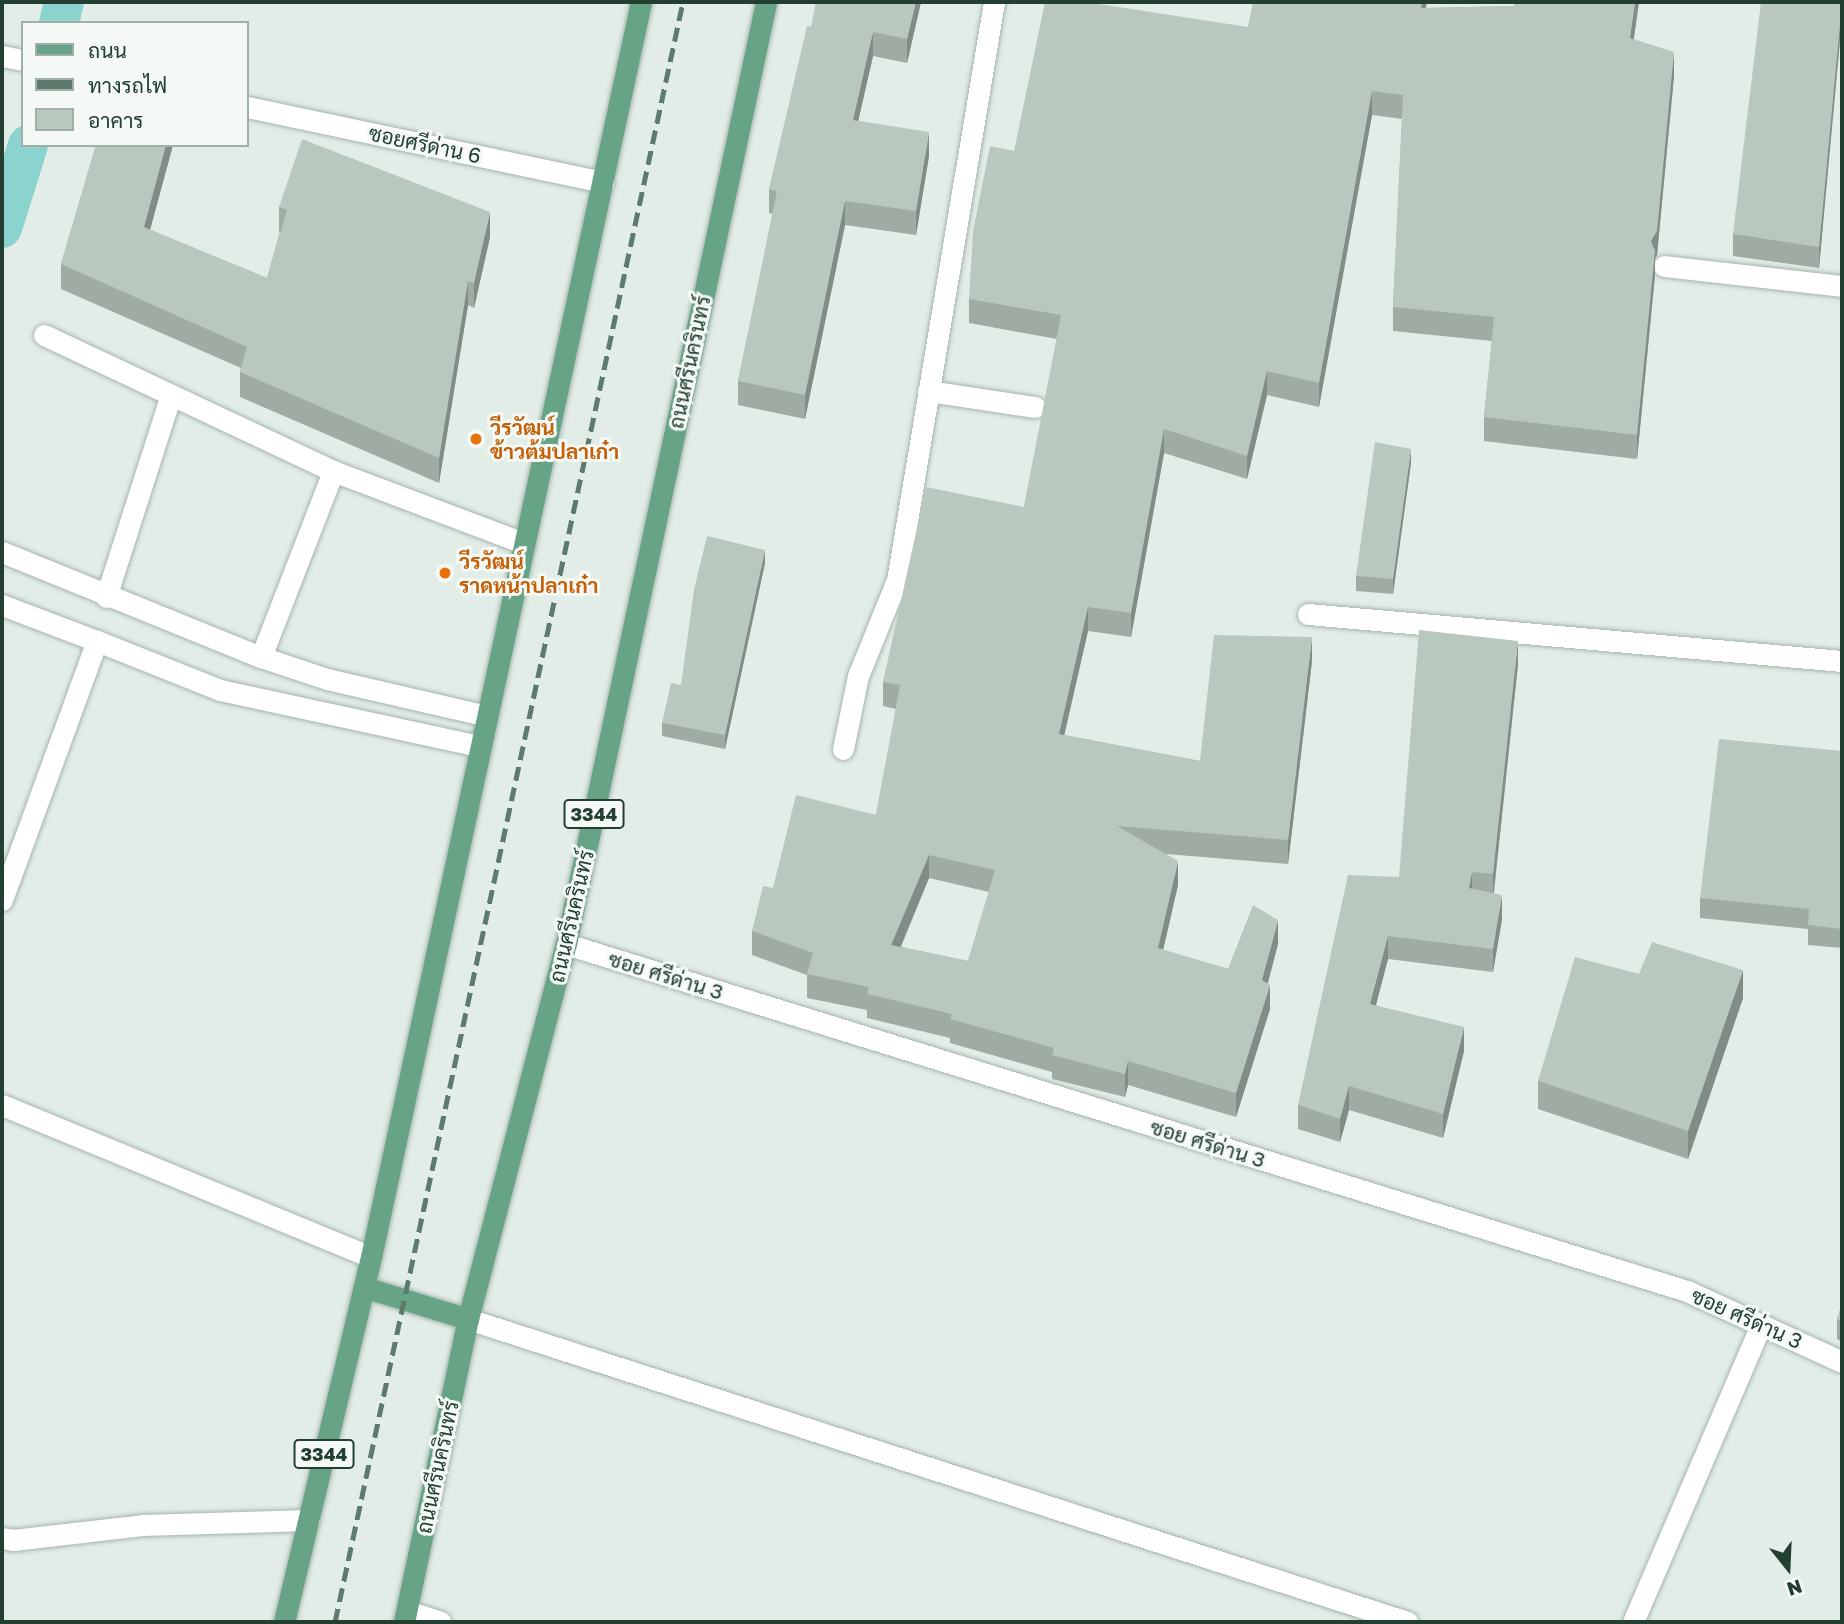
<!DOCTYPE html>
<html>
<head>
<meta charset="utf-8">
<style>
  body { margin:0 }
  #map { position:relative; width:1844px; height:1624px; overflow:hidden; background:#e3ede7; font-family:"Golos Text",Sarabun,sans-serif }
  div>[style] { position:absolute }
  .canal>* { height:40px; margin:-20px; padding:0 20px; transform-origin:20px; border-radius:20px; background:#8ad3cf }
  .roads { filter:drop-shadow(0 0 2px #a5b5ad) drop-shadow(0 0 2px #a5b5ad) }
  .minor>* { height:21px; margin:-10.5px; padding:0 10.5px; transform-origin:10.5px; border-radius:10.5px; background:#fff }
  .major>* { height:21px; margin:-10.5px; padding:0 10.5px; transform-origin:10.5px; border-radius:10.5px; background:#67a487 }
  .rail>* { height:5px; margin-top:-2.5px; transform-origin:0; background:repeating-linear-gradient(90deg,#5d7b6c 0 14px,transparent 0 21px) }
  .wall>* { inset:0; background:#9eaca4 }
  .shaded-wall>* { inset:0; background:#818c86 }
  .building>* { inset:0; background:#b8c8bf }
  .dots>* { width:19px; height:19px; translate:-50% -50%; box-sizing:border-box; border:4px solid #f4f9f5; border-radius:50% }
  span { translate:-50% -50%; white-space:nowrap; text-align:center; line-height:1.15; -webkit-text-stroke:6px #f4f9f5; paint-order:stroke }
  .shield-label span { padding:2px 5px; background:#f4f9f5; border:2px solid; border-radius:5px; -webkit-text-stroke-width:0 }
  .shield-label { font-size:19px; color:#223f31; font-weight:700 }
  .street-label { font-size:21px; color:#223f31 }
  .food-label { font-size:21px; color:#c56008; font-weight:700 }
  .left { translate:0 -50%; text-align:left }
  .frame { position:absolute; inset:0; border:4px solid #223f31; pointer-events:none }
  .legend { position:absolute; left:21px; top:21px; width:228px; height:126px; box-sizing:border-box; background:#f4f9f5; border:2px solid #a0afa7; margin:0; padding:9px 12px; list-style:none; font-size:21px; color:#223f31 }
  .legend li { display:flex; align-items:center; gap:14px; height:35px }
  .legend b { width:35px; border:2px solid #a0afa7 }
  .north { position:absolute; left:1753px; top:1533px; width:70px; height:70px; -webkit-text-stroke:5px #f4f9f5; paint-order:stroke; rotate:162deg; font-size:19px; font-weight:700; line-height:28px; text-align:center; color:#223f31 }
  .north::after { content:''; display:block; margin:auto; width:24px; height:32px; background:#223f31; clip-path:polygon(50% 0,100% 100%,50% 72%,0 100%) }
</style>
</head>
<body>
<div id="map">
  <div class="canal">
    <div style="left:59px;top:23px;width:22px;rotate:-77deg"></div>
    <div style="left:2px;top:228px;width:87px;rotate:-72.6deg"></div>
  </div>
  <div class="roads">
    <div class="minor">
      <div style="left:2px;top:56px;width:21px;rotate:11deg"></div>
      <div style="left:247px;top:107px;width:364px;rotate:11.9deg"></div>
      <div style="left:1664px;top:266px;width:179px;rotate:6.4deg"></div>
      <div style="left:44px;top:335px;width:319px;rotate:25.2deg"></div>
      <div style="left:333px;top:471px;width:204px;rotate:20.7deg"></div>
      <div style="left:928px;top:391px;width:108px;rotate:8.5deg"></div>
      <div style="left:2px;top:552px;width:279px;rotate:22.1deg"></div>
      <div style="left:261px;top:657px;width:70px;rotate:18.4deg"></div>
      <div style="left:327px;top:679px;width:164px;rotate:13deg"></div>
      <div style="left:106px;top:597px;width:212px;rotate:-72.2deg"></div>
      <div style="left:2px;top:605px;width:102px;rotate:20.8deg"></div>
      <div style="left:1308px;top:614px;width:536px;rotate:5.03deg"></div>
      <div style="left:261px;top:657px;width:199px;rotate:-68.8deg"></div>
      <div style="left:843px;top:749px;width:75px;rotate:-78.4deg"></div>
      <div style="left:858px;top:676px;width:104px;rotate:-67.9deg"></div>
      <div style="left:897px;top:580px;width:586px;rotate:-80.47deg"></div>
      <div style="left:2px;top:900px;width:276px;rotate:-69.9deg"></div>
      <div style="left:97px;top:641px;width:132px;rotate:21.7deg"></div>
      <div style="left:220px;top:690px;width:265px;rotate:12.2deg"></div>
      <div style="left:566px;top:944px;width:1173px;rotate:17.2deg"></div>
      <div style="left:1687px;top:1291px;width:170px;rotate:24.6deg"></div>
      <div style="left:2px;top:1105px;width:399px;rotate:22.4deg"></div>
      <div style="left:468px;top:1319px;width:987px;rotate:17.88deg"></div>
      <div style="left:2px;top:1538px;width:11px;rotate:10deg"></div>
      <div style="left:13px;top:1540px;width:130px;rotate:-6.6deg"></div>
      <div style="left:142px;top:1525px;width:167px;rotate:-1.7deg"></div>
      <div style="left:407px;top:1611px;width:35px;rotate:18deg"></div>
      <div style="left:1633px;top:1622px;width:323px;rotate:-66.7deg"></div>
    </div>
    <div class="major">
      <div style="left:364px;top:1287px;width:109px;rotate:17.1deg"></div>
      <div style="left:284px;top:1622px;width:375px;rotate:-76.6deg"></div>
      <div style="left:371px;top:1257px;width:1284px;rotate:-77.86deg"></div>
      <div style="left:404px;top:1622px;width:310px;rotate:-78.1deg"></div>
      <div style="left:468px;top:1319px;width:388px;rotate:-75.4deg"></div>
      <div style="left:566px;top:944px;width:963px;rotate:-78.01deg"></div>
    </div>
  </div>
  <div class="rail">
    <div style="left:335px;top:1622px;width:1657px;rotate:-77.88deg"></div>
  </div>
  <div class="wall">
    <div style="clip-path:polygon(921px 2px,907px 63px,873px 56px,858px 121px,929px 156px,916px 235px,845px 225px,805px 419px,738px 405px,738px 381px,773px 214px,769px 213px,769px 189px,811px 27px)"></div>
    <div style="clip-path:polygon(evenodd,1427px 2px,1426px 8px,1514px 6px,1514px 2px,1639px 2px,1634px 39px,1674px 76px,1657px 255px,1655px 259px,1655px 275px,1637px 459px,1484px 441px,1484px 417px,1492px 341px,1393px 331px,1393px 307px,1402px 119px,1372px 115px,1319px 407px,1267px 395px,1247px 479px,1164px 453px,1131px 637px,1088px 631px,1064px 735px,1200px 761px,1312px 661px,1288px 864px,1166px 854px,1178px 885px,1163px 950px,1228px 969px,1278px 944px,1268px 983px,1270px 1009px,1236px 1117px,1128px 1085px,1125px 1097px,1052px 1079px,1052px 1072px,950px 1043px,950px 1038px,867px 1018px,867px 1010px,807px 998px,807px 975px,752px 955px,752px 931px,773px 888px,876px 815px,896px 709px,883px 706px,883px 682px,1024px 507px,1057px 339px,969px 323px,969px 299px,1014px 151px,1248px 27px,1427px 2px,929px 878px,989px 892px,968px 961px,901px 947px,929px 878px)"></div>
    <div style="clip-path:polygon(1842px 2px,1819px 268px,1733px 256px,1733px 234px)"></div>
    <div style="clip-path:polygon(96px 145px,173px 145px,150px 230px,267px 278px,280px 232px,279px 232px,279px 207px,490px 237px,474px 308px,468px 305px,439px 483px,240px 397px,240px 372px,241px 368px,61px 289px,61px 264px)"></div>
    <div style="clip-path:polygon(1411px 463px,1393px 594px,1356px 591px,1356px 576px)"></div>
    <div style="clip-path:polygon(765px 563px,725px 749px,662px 736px,662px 723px,681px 685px)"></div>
    <div style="clip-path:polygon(1518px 664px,1494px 893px,1502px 919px,1493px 972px,1388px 959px,1376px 1005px,1464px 1051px,1443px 1138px,1349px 1110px,1340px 1142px,1298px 1129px,1298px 1105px,1399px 877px)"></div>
    <div style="clip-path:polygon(1842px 751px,1842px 948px,1808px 945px,1808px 929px,1700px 918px,1700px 898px)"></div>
    <div style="clip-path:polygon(1639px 974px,1743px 998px,1688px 1159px,1538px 1109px,1538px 1081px)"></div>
    <div style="clip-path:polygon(1842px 1304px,1842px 1342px,1837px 1339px,1837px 1319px)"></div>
  </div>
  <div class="shaded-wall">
    <div style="clip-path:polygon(916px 2px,921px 2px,907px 63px,907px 39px)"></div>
    <div style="clip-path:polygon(1422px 2px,1427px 2px,1421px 32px,1421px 8px)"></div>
    <div style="clip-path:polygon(1635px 2px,1639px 2px,1630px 62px,1630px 38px)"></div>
    <div style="clip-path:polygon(1842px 2px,1842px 20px,1819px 268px,1819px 247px)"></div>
    <div style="clip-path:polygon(873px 32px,873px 56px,853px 144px,853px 120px)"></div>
    <div style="clip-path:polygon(1674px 52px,1674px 76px,1657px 255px,1655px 259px,1655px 275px,1637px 459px,1637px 435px,1651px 241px)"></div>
    <div style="clip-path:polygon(1372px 91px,1372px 115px,1319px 407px,1319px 383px)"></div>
    <div style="clip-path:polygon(929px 132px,929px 156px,916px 235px,916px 211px)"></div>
    <div style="clip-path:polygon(166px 145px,173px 145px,144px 252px,144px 227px)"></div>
    <div style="clip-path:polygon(845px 201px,845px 225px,805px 419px,805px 395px)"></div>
    <div style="clip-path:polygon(490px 212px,490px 237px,474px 308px,474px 283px)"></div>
    <div style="clip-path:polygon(468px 281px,468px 305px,439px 483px,439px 458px)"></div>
    <div style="clip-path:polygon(1267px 371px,1267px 395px,1247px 479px,1247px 456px)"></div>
    <div style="clip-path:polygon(1164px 429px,1164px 453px,1131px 637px,1131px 613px)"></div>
    <div style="clip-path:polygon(1411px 449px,1411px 463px,1393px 594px,1393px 579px)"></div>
    <div style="clip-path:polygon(765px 550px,765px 563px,725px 749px,725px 735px)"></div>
    <div style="clip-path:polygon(1088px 607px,1088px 631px,1059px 758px,1059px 734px)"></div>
    <div style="clip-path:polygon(1312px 637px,1312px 661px,1288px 864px,1288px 840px)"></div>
    <div style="clip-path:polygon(1518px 641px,1518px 664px,1493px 898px,1493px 874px)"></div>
    <div style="clip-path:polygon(929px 855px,929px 878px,891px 969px,891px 945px)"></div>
    <div style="clip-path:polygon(1178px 861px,1178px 885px,1158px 972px,1158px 948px)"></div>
    <div style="clip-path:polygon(1472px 872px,1472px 896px,1469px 888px)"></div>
    <div style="clip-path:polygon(1502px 895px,1502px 919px,1493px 972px,1493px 949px)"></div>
    <div style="clip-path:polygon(1278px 920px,1278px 944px,1262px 1004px,1262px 980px)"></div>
    <div style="clip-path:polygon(1388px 936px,1388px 959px,1370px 1027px,1370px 1004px)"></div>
    <div style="clip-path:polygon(1743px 970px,1743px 998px,1688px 1159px,1688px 1131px)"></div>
    <div style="clip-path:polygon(1270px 985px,1270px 1009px,1236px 1117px,1236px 1093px)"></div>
    <div style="clip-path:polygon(1464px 1027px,1464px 1051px,1443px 1138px,1443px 1114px)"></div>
    <div style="clip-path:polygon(1128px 1061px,1128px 1085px,1125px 1097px,1125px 1074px)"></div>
    <div style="clip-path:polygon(1349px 1086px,1349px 1110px,1340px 1142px,1340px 1119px)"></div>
  </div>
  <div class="building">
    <div style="clip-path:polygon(816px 2px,916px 2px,907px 39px,873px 32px,853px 120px,929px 132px,916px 211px,845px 201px,805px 395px,738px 381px,777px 191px,769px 189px,807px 26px,811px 27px)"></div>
    <div style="clip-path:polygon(evenodd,1045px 2px,1086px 2px,1248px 27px,1253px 2px,1422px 2px,1421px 8px,1514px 6px,1514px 2px,1635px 2px,1630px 38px,1674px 52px,1657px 231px,1651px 241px,1655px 251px,1637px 435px,1484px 417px,1494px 317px,1393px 307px,1403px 95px,1372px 91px,1319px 383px,1267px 371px,1247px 456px,1164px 429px,1131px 613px,1088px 607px,1059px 734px,1200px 761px,1214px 635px,1312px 637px,1288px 840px,1117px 826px,1178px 861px,1158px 948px,1228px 969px,1253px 905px,1278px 920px,1262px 980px,1270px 985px,1236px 1093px,1128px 1061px,1125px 1074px,1052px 1055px,1054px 1048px,950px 1019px,952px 1014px,867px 994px,869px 987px,807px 974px,813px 953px,752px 931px,763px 886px,773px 888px,796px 795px,876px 815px,900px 685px,883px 682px,926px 487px,1024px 507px,1061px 315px,969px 299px,973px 231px,990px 146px,1014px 151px,1045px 2px,929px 855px,995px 870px,968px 961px,891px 945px,929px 855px)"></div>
    <div style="clip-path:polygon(1761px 2px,1842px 2px,1819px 247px,1733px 234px)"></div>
    <div style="clip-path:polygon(302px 139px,490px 212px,474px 283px,468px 281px,439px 458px,240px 372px,247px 347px,61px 264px,96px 145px,166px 145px,144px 227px,267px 278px,287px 210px,279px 207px)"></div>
    <div style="clip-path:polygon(1375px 442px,1411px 449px,1393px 579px,1356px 576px)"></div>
    <div style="clip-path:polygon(707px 536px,765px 550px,725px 735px,662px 723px,671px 683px,681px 685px,694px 590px)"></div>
    <div style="clip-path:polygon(1419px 630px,1518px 641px,1493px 874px,1472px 872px,1469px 888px,1502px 895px,1493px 949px,1388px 936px,1370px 1004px,1464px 1027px,1443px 1114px,1349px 1086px,1340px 1119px,1298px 1105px,1348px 875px,1399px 877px)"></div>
    <div style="clip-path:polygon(1719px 739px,1842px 751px,1842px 929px,1808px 925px,1809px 909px,1700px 898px)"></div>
    <div style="clip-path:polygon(1652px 942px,1743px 970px,1688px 1131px,1538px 1081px,1575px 957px,1639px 974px)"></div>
    <div style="clip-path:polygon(1842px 1304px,1842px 1322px,1837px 1319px)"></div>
  </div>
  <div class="dots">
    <div style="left:476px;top:439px;background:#e8710a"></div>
    <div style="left:445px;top:573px;background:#e8710a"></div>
  </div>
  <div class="shield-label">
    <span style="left:594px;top:814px">3344</span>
    <span style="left:324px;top:1454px">3344</span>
  </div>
  <div class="street-label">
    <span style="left:425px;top:144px;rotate:12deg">ซอยศรีด่าน 6</span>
    <span style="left:689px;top:362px;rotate:-78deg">ถนนศรีนครินทร์</span>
    <span style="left:571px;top:916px;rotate:-77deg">ถนนศรีนครินทร์</span>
    <span style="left:666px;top:975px;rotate:17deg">ซอย ศรีด่าน 3</span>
    <span style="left:1208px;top:1143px;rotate:17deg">ซอย ศรีด่าน 3</span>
    <span style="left:1747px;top:1318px;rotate:24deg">ซอย ศรีด่าน 3</span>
    <span style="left:437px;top:1467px;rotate:-78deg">ถนนศรีนครินทร์</span>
  </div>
  <div class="food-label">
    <span class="left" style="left:490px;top:439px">วีรวัฒน์<br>ข้าวต้มปลาเก๋า</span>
    <span class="left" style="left:459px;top:573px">วีรวัฒน์<br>ราดหน้าปลาเก๋า</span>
  </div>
  <div class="frame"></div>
  <ul class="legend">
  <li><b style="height:9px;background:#67a487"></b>ถนน</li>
  <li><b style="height:9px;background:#5d7b6c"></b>ทางรถไฟ</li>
  <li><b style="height:19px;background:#b8c8bf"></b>อาคาร</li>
  </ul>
  <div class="north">N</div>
</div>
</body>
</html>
